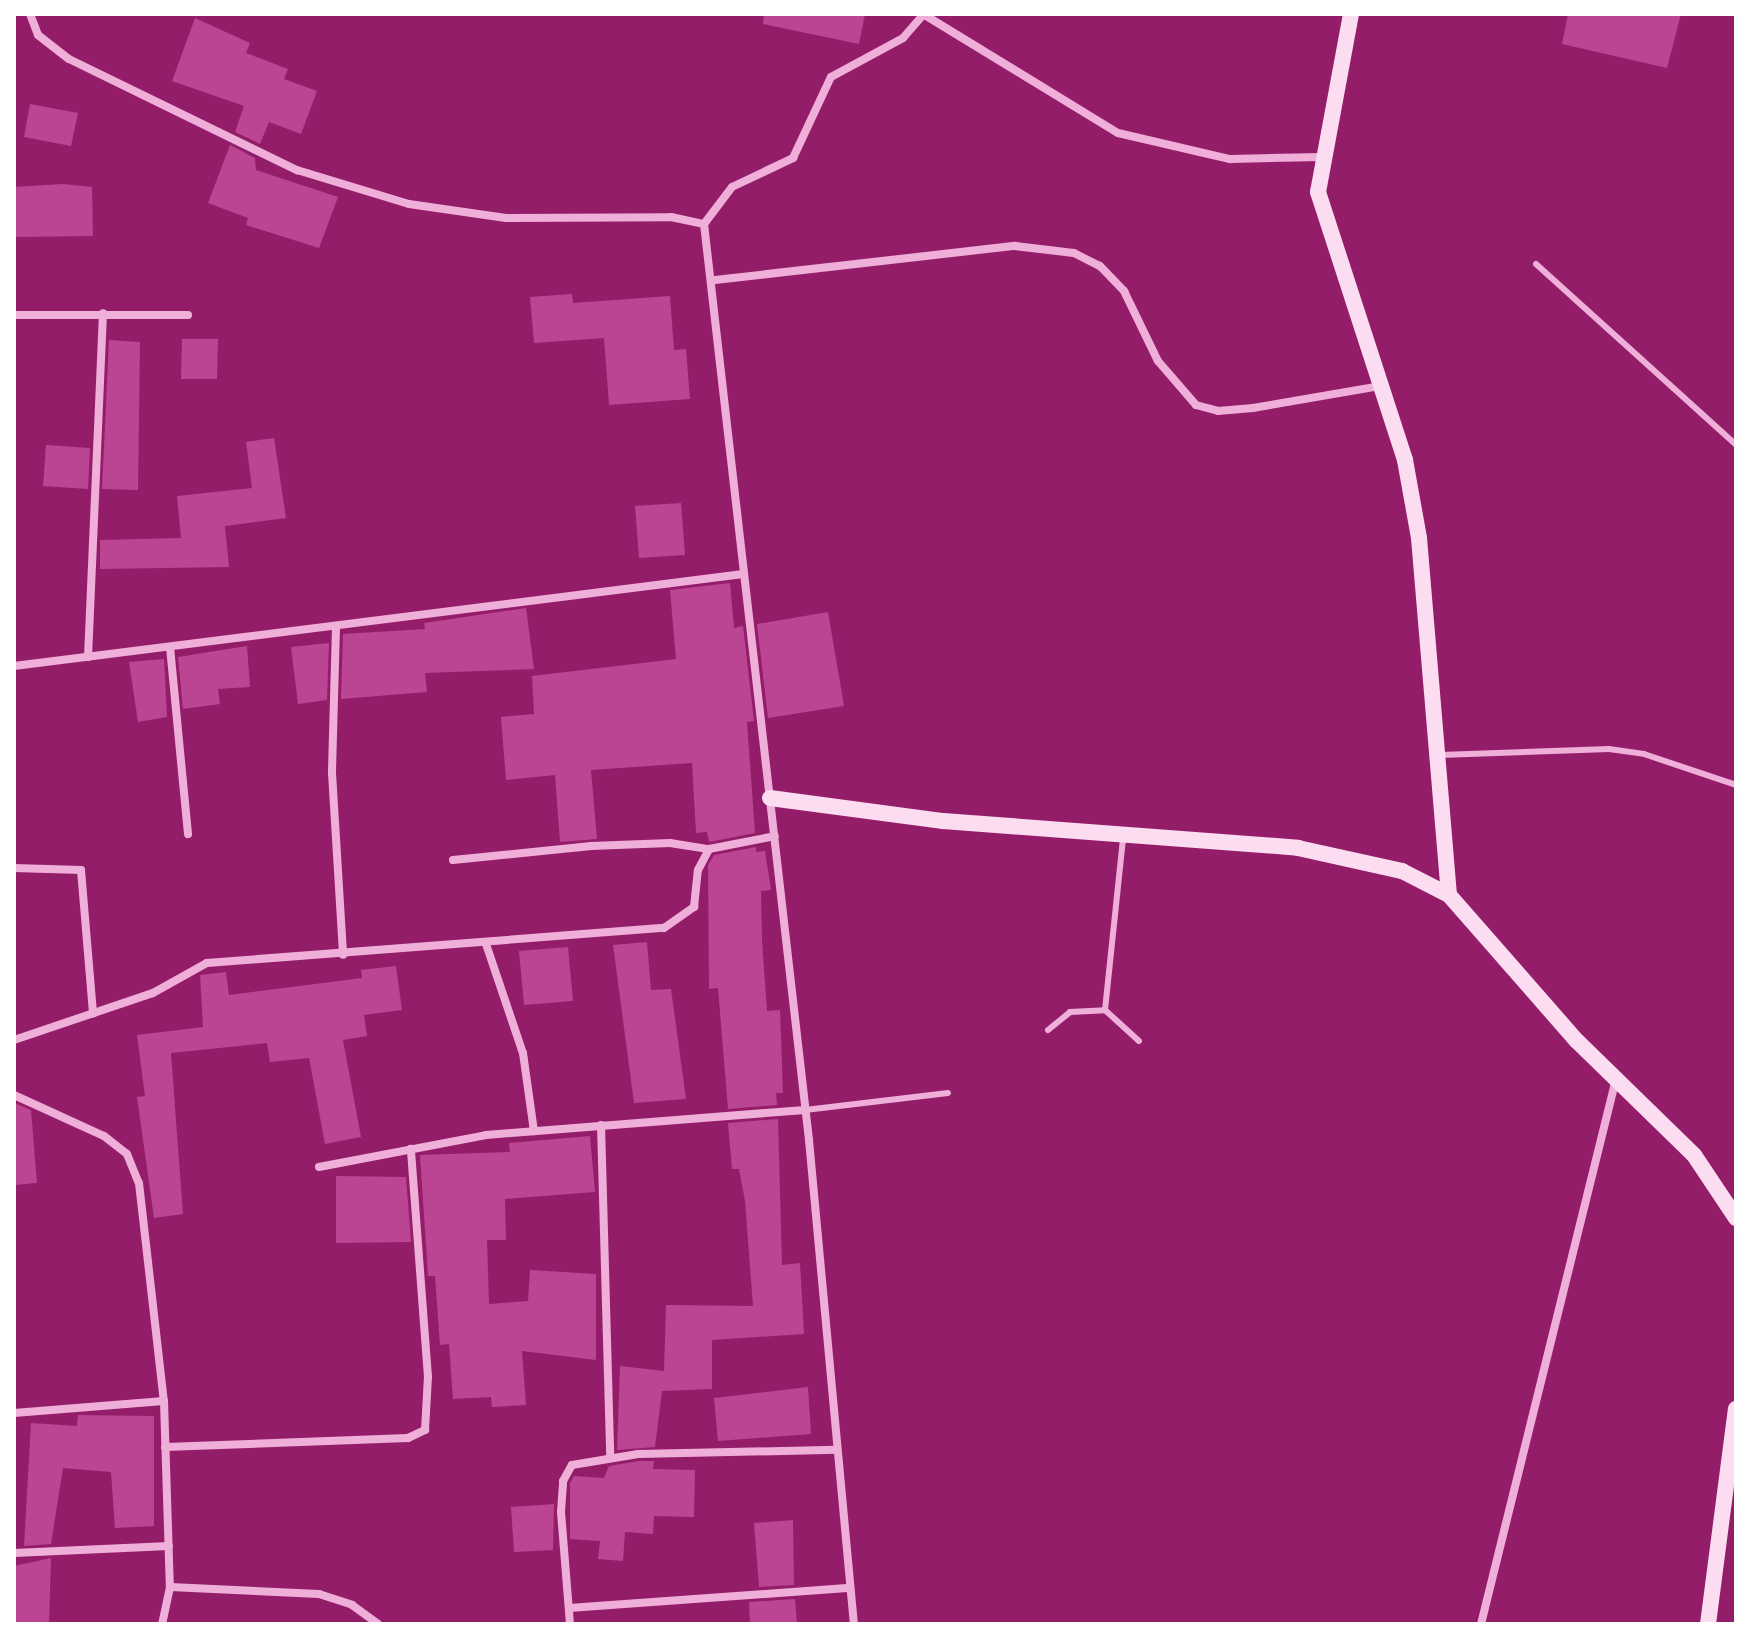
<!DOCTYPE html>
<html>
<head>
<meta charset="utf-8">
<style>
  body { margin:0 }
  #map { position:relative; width:1750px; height:1638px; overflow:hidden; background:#941d6a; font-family:Rubik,sans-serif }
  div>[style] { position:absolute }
  .building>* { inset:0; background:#bb4593 }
  .lane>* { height:6px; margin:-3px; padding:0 3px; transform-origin:3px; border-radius:3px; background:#efafd9 }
  .street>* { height:8px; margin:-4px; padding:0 4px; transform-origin:4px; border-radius:4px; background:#efafd9 }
  .secondary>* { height:16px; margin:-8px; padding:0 8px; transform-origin:8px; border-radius:8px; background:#fbdcf0 }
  span { translate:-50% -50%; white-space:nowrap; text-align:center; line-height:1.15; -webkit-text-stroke:6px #941d6a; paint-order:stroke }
  .frame { position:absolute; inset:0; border:16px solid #fff; pointer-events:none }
</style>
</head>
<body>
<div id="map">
  <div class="building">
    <div style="clip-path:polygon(764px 14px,865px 14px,859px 44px,763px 24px)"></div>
    <div style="clip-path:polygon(1568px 14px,1681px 14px,1667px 68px,1562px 44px)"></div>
    <div style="clip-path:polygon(195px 18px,250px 43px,246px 53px,288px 69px,284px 79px,317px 91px,301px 134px,269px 122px,260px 144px,235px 132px,244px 106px,172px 81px)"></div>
    <div style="clip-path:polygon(30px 104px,78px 113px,71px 146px,24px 137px)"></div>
    <div style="clip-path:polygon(230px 145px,255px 158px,256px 170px,338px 197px,319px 248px,246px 225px,248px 218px,208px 203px)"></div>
    <div style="clip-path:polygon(63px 184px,92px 187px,93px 236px,14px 237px,14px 187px)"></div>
    <div style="clip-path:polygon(572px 294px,573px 303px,670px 296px,674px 350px,686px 349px,690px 399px,609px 405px,604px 338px,534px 343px,530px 297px)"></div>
    <div style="clip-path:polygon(182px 339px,218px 339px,217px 379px,181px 379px)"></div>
    <div style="clip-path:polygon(109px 340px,140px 342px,138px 490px,102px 489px)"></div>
    <div style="clip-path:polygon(274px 438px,286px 518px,225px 526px,229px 567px,100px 569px,100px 540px,181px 538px,177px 496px,252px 488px,246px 442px)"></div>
    <div style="clip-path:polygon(46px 445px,90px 448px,88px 489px,43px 486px)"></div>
    <div style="clip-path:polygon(681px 503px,685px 555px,639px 558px,635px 506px)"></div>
    <div style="clip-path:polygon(730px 583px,734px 628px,743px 626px,754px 721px,747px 722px,755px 833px,709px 842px,707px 832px,696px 833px,692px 763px,591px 770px,597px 839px,560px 842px,555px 775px,506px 780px,501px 717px,534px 714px,532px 676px,676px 659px,670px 590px)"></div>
    <div style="clip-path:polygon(526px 608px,534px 669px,425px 673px,427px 692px,341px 699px,343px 634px,425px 629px,424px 623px)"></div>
    <div style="clip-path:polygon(828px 612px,844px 706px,768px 718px,757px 624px)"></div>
    <div style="clip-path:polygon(329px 643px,327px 700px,298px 704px,291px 647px)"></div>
    <div style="clip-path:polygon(247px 646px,250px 687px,218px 689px,220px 704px,183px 709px,178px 657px)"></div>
    <div style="clip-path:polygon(164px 659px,167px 717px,138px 722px,129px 662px)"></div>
    <div style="clip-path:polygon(756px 847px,756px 852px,765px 851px,771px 890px,761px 891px,762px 940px,767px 1011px,780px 1010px,783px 1093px,776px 1093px,777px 1105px,728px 1109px,718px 988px,709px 989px,708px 865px,714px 855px)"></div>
    <div style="clip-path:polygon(647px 942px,651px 990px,671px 989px,686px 1099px,634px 1103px,613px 945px)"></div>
    <div style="clip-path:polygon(568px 947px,573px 1001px,524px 1005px,519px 951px)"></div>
    <div style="clip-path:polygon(396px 966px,402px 1010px,364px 1015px,367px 1036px,343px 1040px,361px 1137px,325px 1144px,309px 1058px,270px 1062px,267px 1043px,171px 1053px,183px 1214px,154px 1218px,137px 1097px,145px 1096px,137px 1035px,203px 1027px,200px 975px,226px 972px,229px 995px,362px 978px,361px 970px)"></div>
    <div style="clip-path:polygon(14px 1103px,31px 1110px,37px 1183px,14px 1185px)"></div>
    <div style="clip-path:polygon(778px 1119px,782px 1265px,800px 1263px,804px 1334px,712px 1340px,712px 1389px,662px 1391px,655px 1447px,617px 1450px,620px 1366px,664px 1371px,666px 1305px,753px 1306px,745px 1201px,739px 1169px,732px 1169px,728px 1123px)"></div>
    <div style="clip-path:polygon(590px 1136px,595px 1192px,505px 1199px,506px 1240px,487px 1240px,489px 1304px,528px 1301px,530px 1270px,596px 1274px,596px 1360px,522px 1351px,526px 1405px,492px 1407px,491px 1397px,453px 1399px,449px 1344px,440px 1345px,435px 1276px,428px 1276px,420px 1155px,510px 1152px,509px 1143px)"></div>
    <div style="clip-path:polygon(336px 1176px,406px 1177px,411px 1242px,336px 1243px)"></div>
    <div style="clip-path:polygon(808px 1387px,811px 1434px,718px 1441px,714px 1398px)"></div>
    <div style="clip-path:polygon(78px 1415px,154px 1416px,154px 1526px,115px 1528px,111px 1472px,63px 1468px,51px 1544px,24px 1546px,31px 1423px,77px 1426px)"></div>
    <div style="clip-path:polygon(639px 1461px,654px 1461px,653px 1469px,695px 1470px,694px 1517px,654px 1516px,653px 1534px,625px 1532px,623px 1561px,598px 1559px,600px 1541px,570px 1539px,570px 1483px,574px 1476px,604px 1478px,609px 1466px)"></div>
    <div style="clip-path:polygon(554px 1504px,553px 1550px,514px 1552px,511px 1507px)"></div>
    <div style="clip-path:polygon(793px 1520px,794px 1585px,759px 1587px,754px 1523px)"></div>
    <div style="clip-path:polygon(51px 1558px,49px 1624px,14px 1624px,14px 1566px)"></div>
    <div style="clip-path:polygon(795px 1599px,797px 1624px,750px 1624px,749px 1602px)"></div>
  </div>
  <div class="lane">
    <div style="left:1536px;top:264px;width:270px;rotate:42.1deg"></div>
    <div style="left:1440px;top:755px;width:169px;rotate:-2deg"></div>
    <div style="left:1609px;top:749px;width:35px;rotate:8deg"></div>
    <div style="left:1644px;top:754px;width:97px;rotate:18.6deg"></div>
    <div style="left:1105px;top:1010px;width:173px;rotate:-84deg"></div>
    <div style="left:1048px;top:1030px;width:28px;rotate:-39deg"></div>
    <div style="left:1070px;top:1012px;width:35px;rotate:-3deg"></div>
    <div style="left:1105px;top:1010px;width:46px;rotate:42.4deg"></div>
    <div style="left:805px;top:1110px;width:144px;rotate:-6.8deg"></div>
  </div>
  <div class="street">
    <div style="left:30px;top:14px;width:22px;rotate:69deg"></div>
    <div style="left:38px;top:35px;width:39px;rotate:38deg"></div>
    <div style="left:69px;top:59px;width:254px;rotate:26deg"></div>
    <div style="left:297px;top:170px;width:117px;rotate:16.9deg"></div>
    <div style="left:409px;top:204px;width:98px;rotate:8.2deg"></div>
    <div style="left:506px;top:218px;width:165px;rotate:-0.3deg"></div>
    <div style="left:671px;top:217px;width:34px;rotate:12deg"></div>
    <div style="left:704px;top:224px;width:922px;rotate:83.46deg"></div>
    <div style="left:809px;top:1140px;width:486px;rotate:84.7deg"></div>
    <div style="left:923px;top:14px;width:228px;rotate:31.4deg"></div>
    <div style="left:1118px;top:133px;width:115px;rotate:13.1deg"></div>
    <div style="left:1230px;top:159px;width:91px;rotate:-1.3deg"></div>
    <div style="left:704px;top:224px;width:46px;rotate:-52.9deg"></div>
    <div style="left:732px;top:187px;width:68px;rotate:-25.4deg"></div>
    <div style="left:793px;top:158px;width:89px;rotate:-64.9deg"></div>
    <div style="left:831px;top:77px;width:82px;rotate:-28.4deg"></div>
    <div style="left:903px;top:38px;width:32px;rotate:-49deg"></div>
    <div style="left:715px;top:280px;width:302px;rotate:-6.5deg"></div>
    <div style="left:1015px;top:246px;width:59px;rotate:6.8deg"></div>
    <div style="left:1074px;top:253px;width:29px;rotate:27deg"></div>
    <div style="left:1100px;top:266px;width:35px;rotate:46deg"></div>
    <div style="left:1124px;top:291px;width:78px;rotate:64.1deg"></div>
    <div style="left:1158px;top:361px;width:58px;rotate:49.2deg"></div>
    <div style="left:1196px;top:405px;width:23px;rotate:15deg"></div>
    <div style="left:1218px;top:411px;width:35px;rotate:-5deg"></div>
    <div style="left:1253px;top:408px;width:130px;rotate:-9.8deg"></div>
    <div style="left:14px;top:315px;width:174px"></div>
    <div style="left:336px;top:627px;width:146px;rotate:91.6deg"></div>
    <div style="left:332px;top:773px;width:182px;rotate:86.5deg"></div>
    <div style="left:170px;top:647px;width:188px;rotate:84.5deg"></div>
    <div style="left:88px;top:657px;width:344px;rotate:-87.5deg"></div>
    <div style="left:14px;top:666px;width:735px;rotate:-7.19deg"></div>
    <div style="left:453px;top:860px;width:139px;rotate:-5.8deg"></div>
    <div style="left:591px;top:846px;width:79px;rotate:-2.2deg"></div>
    <div style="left:670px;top:843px;width:39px;rotate:9deg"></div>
    <div style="left:14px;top:868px;width:67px;rotate:1.7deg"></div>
    <div style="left:81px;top:870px;width:144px;rotate:85.2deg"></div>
    <div style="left:486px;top:944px;width:115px;rotate:71.3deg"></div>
    <div style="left:523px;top:1053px;width:79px;rotate:82deg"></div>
    <div style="left:14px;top:1040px;width:147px;rotate:-18.7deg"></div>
    <div style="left:153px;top:993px;width:62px;rotate:-29.1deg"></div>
    <div style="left:207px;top:963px;width:458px;rotate:-4.4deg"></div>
    <div style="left:664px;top:928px;width:37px;rotate:-35deg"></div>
    <div style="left:694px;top:907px;width:37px;rotate:-84deg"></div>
    <div style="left:698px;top:870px;width:24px;rotate:-62deg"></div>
    <div style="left:709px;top:849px;width:67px;rotate:-11.1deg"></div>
    <div style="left:14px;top:1095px;width:99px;rotate:24.5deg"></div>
    <div style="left:104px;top:1136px;width:29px;rotate:38deg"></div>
    <div style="left:127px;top:1154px;width:31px;rotate:68deg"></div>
    <div style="left:139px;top:1183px;width:219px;rotate:83.5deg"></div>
    <div style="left:164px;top:1401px;width:186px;rotate:88.2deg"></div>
    <div style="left:170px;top:1587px;width:38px;rotate:102deg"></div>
    <div style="left:601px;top:1125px;width:331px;rotate:88.4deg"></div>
    <div style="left:319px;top:1167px;width:170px;rotate:-10.8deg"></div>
    <div style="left:486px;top:1135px;width:320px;rotate:-4.5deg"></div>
    <div style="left:14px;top:1413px;width:150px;rotate:-4.6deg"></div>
    <div style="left:165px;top:1447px;width:243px;rotate:-2.1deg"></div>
    <div style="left:408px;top:1438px;width:19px;rotate:-25deg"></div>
    <div style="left:425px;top:1430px;width:53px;rotate:-86.8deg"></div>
    <div style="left:428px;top:1377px;width:229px;rotate:-94.3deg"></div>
    <div style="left:14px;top:1553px;width:155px;rotate:-2.6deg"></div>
    <div style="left:170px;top:1587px;width:149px;rotate:2.7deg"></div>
    <div style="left:319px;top:1594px;width:35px;rotate:18deg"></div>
    <div style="left:352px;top:1605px;width:32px;rotate:36deg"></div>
    <div style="left:569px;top:1608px;width:282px;rotate:-4.1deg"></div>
    <div style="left:570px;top:1624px;width:112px;rotate:-94.6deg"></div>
    <div style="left:561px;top:1512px;width:31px;rotate:-86deg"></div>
    <div style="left:563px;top:1481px;width:18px;rotate:-61deg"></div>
    <div style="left:572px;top:1465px;width:67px;rotate:-9.5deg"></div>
    <div style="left:638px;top:1454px;width:198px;rotate:-1.2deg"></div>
    <div style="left:1481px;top:1624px;width:561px;rotate:-76.09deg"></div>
  </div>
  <div class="secondary">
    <div style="left:1351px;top:14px;width:181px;rotate:100.5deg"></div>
    <div style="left:1318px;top:192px;width:282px;rotate:72deg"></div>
    <div style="left:1405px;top:460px;width:79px;rotate:79.8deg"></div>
    <div style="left:1419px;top:538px;width:358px;rotate:85.2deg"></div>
    <div style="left:770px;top:798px;width:175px;rotate:7.6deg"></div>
    <div style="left:943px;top:821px;width:356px;rotate:4.3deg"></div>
    <div style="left:1298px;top:848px;width:107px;rotate:12.5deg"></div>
    <div style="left:1402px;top:871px;width:53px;rotate:27.1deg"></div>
    <div style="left:1449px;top:895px;width:194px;rotate:48.8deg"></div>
    <div style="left:1577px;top:1041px;width:163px;rotate:44.3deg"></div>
    <div style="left:1694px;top:1155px;width:76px;rotate:56.3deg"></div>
    <div style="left:1708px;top:1624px;width:217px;rotate:-82.6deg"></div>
  </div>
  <div class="frame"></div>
</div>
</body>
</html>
